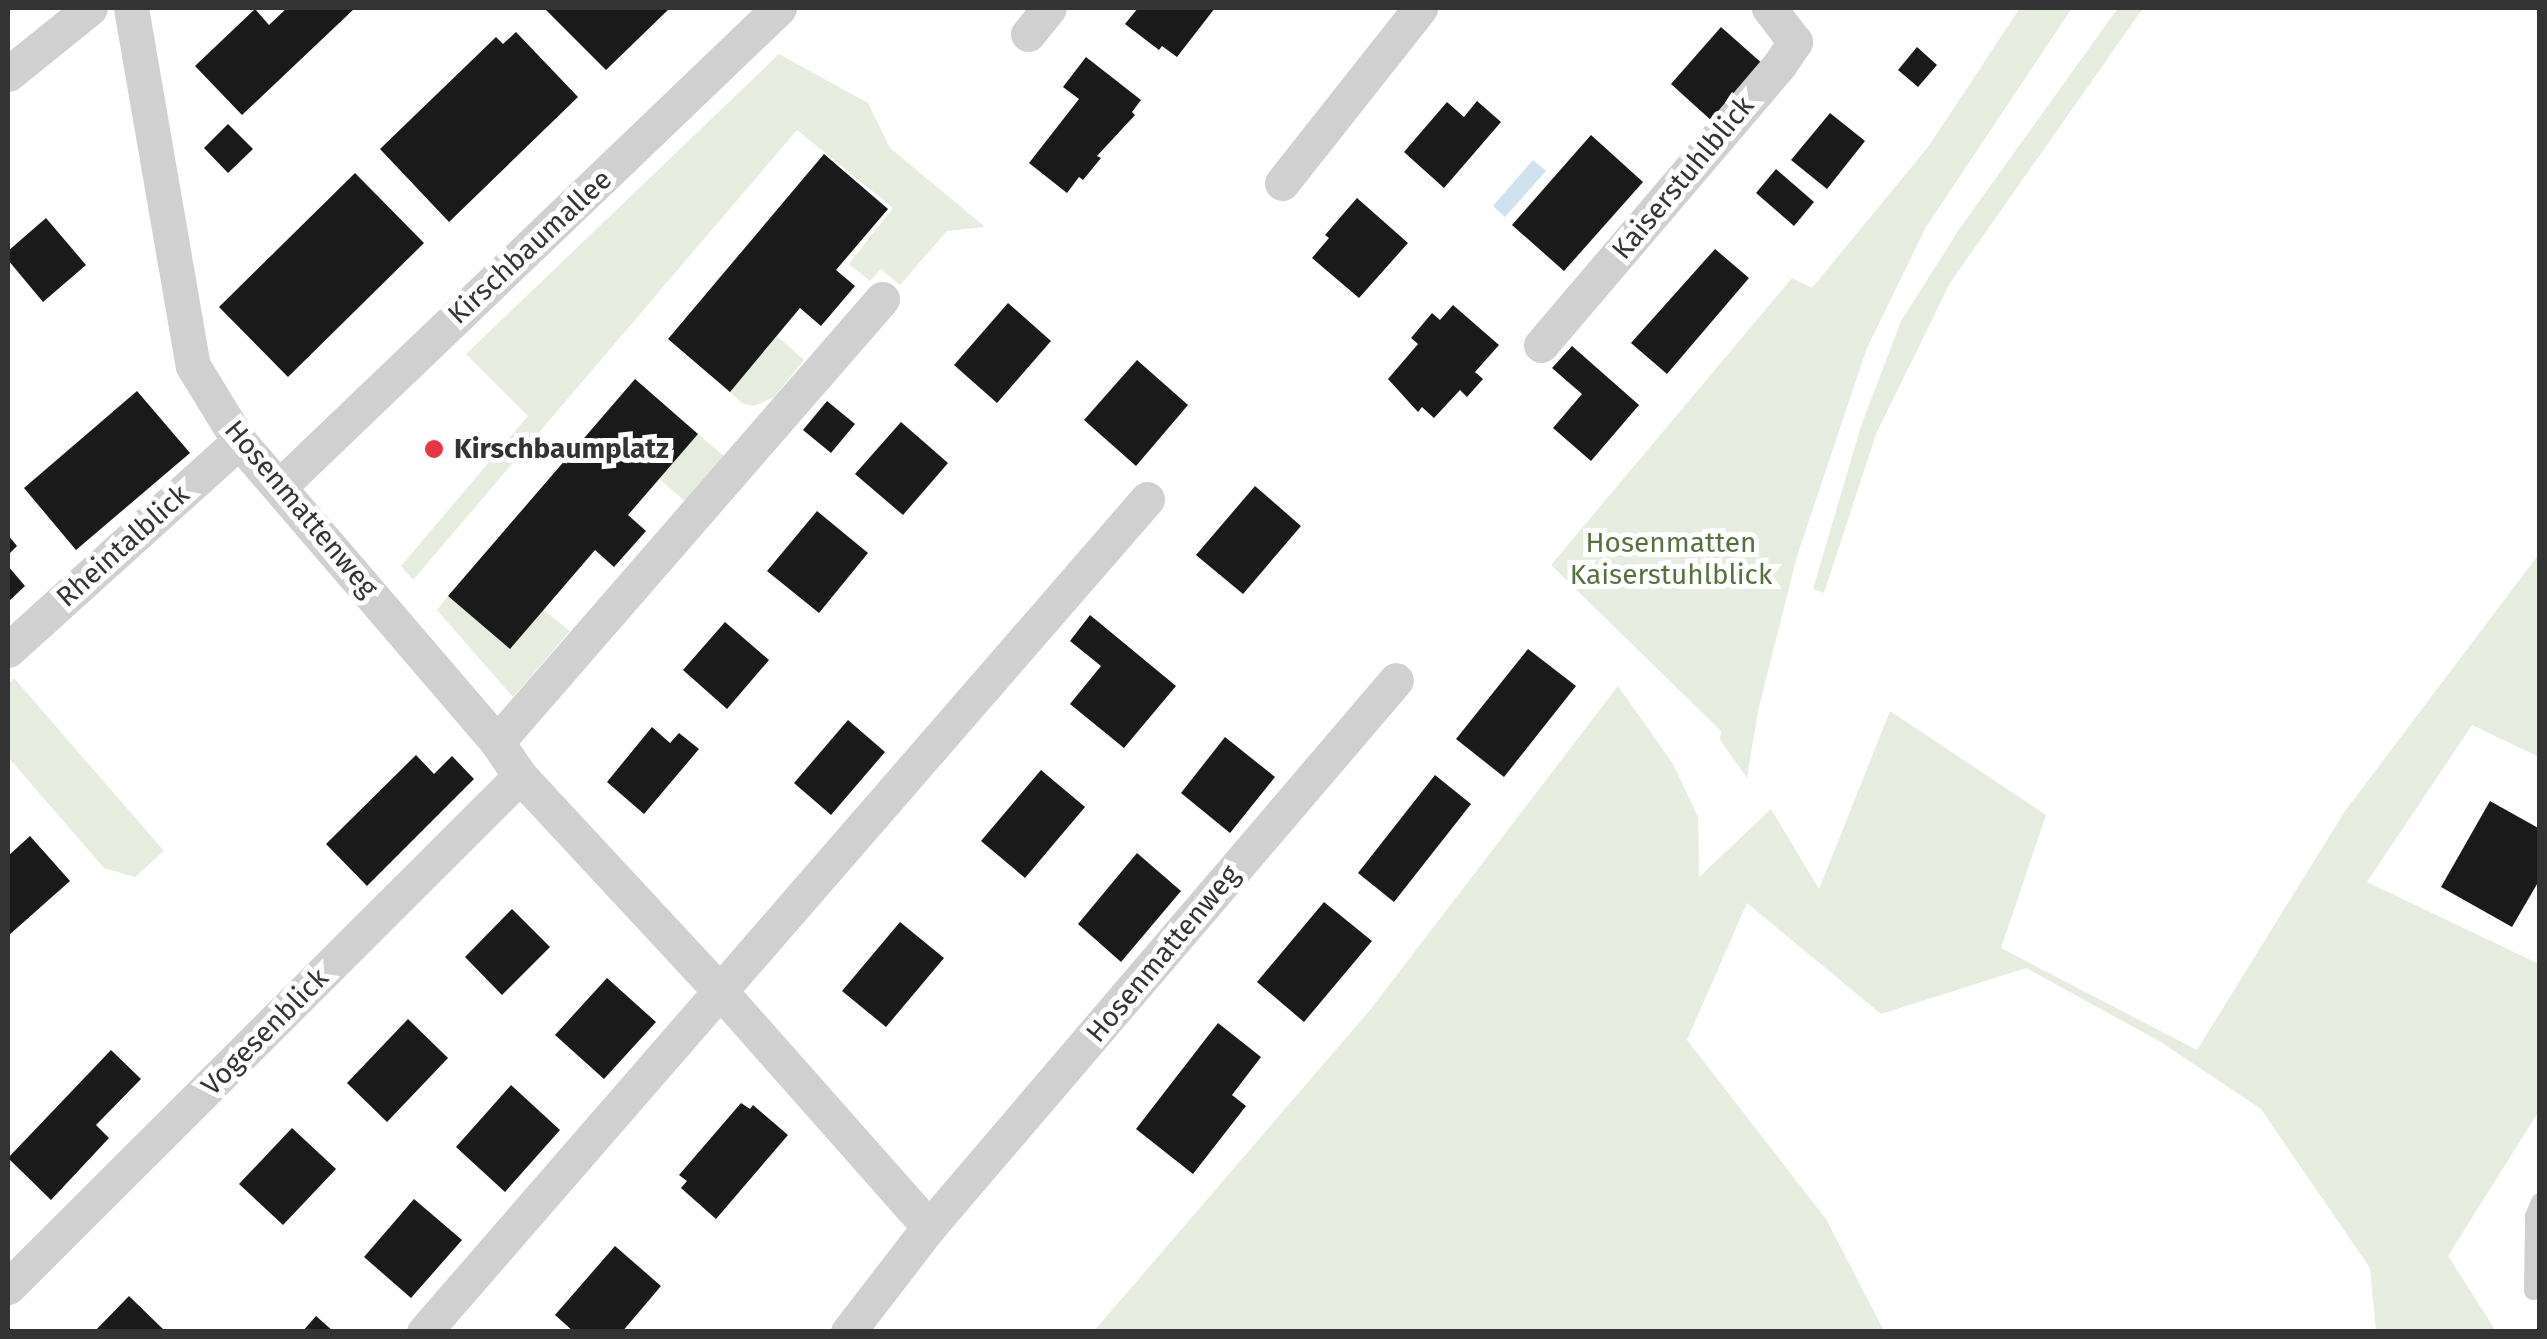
<!DOCTYPE html>
<html>
<head>
<meta charset="utf-8">
<style>
  body { margin:0 }
  #map { position:relative; width:2547px; height:1339px; overflow:hidden; background:#fff; font-family:"Fira Sans",sans-serif }
  div>[style] { position:absolute }
  .green>* { inset:0; background:#e6ecde }
  .water>* { inset:0; background:#cee2ef }
  .building>* { inset:0; background:#1a1a1a }
  .lane>* { height:18px; margin:-9px; padding:0 9px; transform-origin:9px; border-radius:9px; background:#d0d0d0 }
  .street>* { height:35px; margin:-17.5px; padding:0 17.5px; transform-origin:17.5px; border-radius:17.5px; background:#d0d0d0 }
  .dots>* { width:28px; height:28px; translate:-50% -50%; box-sizing:border-box; border:5px solid #fff; border-radius:50% }
  span { translate:-50% -50%; white-space:nowrap; text-align:center; line-height:1.15; -webkit-text-stroke:10px #fff; paint-order:stroke }
  .street-label { font-size:28px; color:#333 }
  .poi-label { font-size:28px; color:#333; font-weight:700 }
  .left { translate:0 -50%; text-align:left }
  .park-label { font-size:28px; color:#56713e }
  .frame { position:absolute; inset:0; border:10px solid #333; pointer-events:none }
</style>
</head>
<body>
<div id="map">
  <div class="green">
    <div style="clip-path:polygon(2020px 8px,2072px 8px,1926px 227px,1867px 348px,1797px 556px,1758px 711px,1747px 778px,1720px 740px,1721px 731px,1551px 565px,1792px 278px,1812px 288px,1928px 147px)"></div>
    <div style="clip-path:polygon(2118px 8px,2143px 8px,1950px 283px,1876px 434px,1824px 593px,1813px 589px,1861px 426px,1901px 321px,1960px 228px)"></div>
    <div style="clip-path:polygon(779px 54px,868px 103px,890px 148px,985px 227px,947px 231px,900px 285px,881px 269px,870px 281px,849px 264px,893px 208px,797px 130px,413px 580px,401px 566px,528px 416px,466px 354px)"></div>
    <div style="clip-path:polygon(777px 336px,804px 360px,774px 397px,754px 406px,742px 403px,730px 392px)"></div>
    <div style="clip-path:polygon(698px 434px,724px 456px,685px 501px,659px 479px)"></div>
    <div style="clip-path:polygon(2539px 554px,2539px 757px,2472px 725px,2367px 882px,2539px 964px,2539px 1111px,2448px 1256px,2496px 1331px,2376px 1331px,2370px 1268px,2261px 1109px,2159px 1041px,2026px 968px,1881px 1014px,1747px 903px,1687px 1040px,1826px 1219px,1884px 1331px,1094px 1331px,1370px 1010px,1618px 686px,1673px 764px,1698px 817px,1699px 877px,1771px 809px,1819px 889px,1890px 711px,2046px 815px,2001px 948px,2197px 1050px,2345px 811px)"></div>
    <div style="clip-path:polygon(448px 596px,510px 649px,543px 610px,570px 631px,513px 697px,437px 610px)"></div>
    <div style="clip-path:polygon(14px 678px,164px 851px,135px 877px,104px 868px,8px 757px,8px 684px)"></div>
  </div>
  <div class="water">
    <div style="clip-path:polygon(1533px 160px,1546px 171px,1505px 217px,1493px 206px)"></div>
  </div>
  <div class="building">
    <div style="clip-path:polygon(287px 8px,355px 8px,242px 115px,195px 66px,255px 9px,269px 25px)"></div>
    <div style="clip-path:polygon(544px 8px,670px 8px,606px 70px)"></div>
    <div style="clip-path:polygon(1138px 8px,1215px 8px,1177px 57px,1162px 46px,1159px 50px,1125px 24px)"></div>
    <div style="clip-path:polygon(1721px 27px,1764px 65px,1713px 122px,1671px 84px)"></div>
    <div style="clip-path:polygon(516px 32px,578px 97px,449px 222px,380px 149px,496px 37px,503px 44px)"></div>
    <div style="clip-path:polygon(1917px 47px,1937px 65px,1918px 87px,1898px 70px)"></div>
    <div style="clip-path:polygon(1086px 57px,1141px 100px,1132px 112px,1135px 115px,1097px 156px,1101px 158px,1083px 180px,1079px 177px,1067px 193px,1029px 163px,1079px 99px,1063px 87px)"></div>
    <div style="clip-path:polygon(1477px 101px,1501px 122px,1444px 188px,1404px 152px,1447px 102px,1464px 117px)"></div>
    <div style="clip-path:polygon(1830px 113px,1865px 141px,1827px 189px,1791px 160px)"></div>
    <div style="clip-path:polygon(228px 124px,253px 149px,228px 173px,204px 148px)"></div>
    <div style="clip-path:polygon(1591px 135px,1643px 182px,1564px 271px,1512px 225px)"></div>
    <div style="clip-path:polygon(824px 154px,888px 209px,836px 270px,855px 286px,821px 326px,800px 308px,730px 392px,668px 339px)"></div>
    <div style="clip-path:polygon(1776px 169px,1814px 202px,1794px 226px,1756px 193px)"></div>
    <div style="clip-path:polygon(355px 173px,424px 243px,288px 377px,219px 307px)"></div>
    <div style="clip-path:polygon(1357px 198px,1408px 243px,1359px 298px,1312px 258px,1329px 238px,1325px 235px)"></div>
    <div style="clip-path:polygon(46px 218px,86px 265px,43px 302px,8px 260px,8px 251px)"></div>
    <div style="clip-path:polygon(1715px 249px,1749px 278px,1667px 374px,1631px 343px)"></div>
    <div style="clip-path:polygon(1008px 303px,1051px 341px,997px 403px,954px 365px)"></div>
    <div style="clip-path:polygon(1453px 305px,1499px 345px,1475px 372px,1483px 379px,1467px 397px,1460px 390px,1434px 418px,1422px 407px,1418px 412px,1388px 379px,1418px 344px,1411px 338px,1432px 313px,1440px 320px)"></div>
    <div style="clip-path:polygon(1572px 346px,1639px 405px,1591px 461px,1553px 428px,1582px 394px,1552px 368px)"></div>
    <div style="clip-path:polygon(1137px 360px,1188px 405px,1136px 466px,1084px 420px)"></div>
    <div style="clip-path:polygon(635px 379px,698px 434px,628px 515px,646px 531px,614px 567px,595px 550px,510px 649px,448px 596px)"></div>
    <div style="clip-path:polygon(137px 391px,190px 453px,76px 550px,24px 488px)"></div>
    <div style="clip-path:polygon(827px 401px,855px 424px,831px 453px,803px 430px)"></div>
    <div style="clip-path:polygon(901px 422px,948px 463px,903px 515px,855px 474px)"></div>
    <div style="clip-path:polygon(1255px 486px,1301px 526px,1243px 594px,1196px 555px)"></div>
    <div style="clip-path:polygon(817px 511px,868px 553px,819px 613px,767px 571px)"></div>
    <div style="clip-path:polygon(8px 535px,17px 546px,8px 555px)"></div>
    <div style="clip-path:polygon(8px 566px,25px 586px,8px 602px)"></div>
    <div style="clip-path:polygon(1090px 615px,1176px 686px,1124px 748px,1070px 704px,1101px 666px,1070px 641px)"></div>
    <div style="clip-path:polygon(725px 622px,769px 660px,727px 709px,683px 670px)"></div>
    <div style="clip-path:polygon(1528px 649px,1576px 686px,1504px 777px,1456px 739px)"></div>
    <div style="clip-path:polygon(848px 720px,885px 752px,831px 815px,794px 783px)"></div>
    <div style="clip-path:polygon(652px 727px,670px 743px,679px 733px,699px 749px,644px 814px,607px 782px)"></div>
    <div style="clip-path:polygon(1225px 737px,1275px 777px,1230px 833px,1181px 793px)"></div>
    <div style="clip-path:polygon(416px 755px,434px 774px,452px 756px,474px 779px,367px 886px,326px 844px)"></div>
    <div style="clip-path:polygon(1041px 770px,1085px 807px,1025px 878px,981px 841px)"></div>
    <div style="clip-path:polygon(1435px 775px,1471px 804px,1394px 902px,1358px 873px)"></div>
    <div style="clip-path:polygon(2490px 801px,2540px 829px,2540px 879px,2512px 927px,2441px 887px)"></div>
    <div style="clip-path:polygon(30px 836px,70px 881px,8px 936px,8px 856px)"></div>
    <div style="clip-path:polygon(1137px 853px,1181px 891px,1121px 962px,1078px 924px)"></div>
    <div style="clip-path:polygon(1324px 902px,1372px 941px,1304px 1022px,1257px 982px)"></div>
    <div style="clip-path:polygon(512px 909px,550px 947px,502px 995px,465px 957px)"></div>
    <div style="clip-path:polygon(900px 922px,944px 958px,886px 1027px,842px 991px)"></div>
    <div style="clip-path:polygon(607px 978px,656px 1022px,604px 1079px,555px 1035px)"></div>
    <div style="clip-path:polygon(408px 1019px,448px 1058px,387px 1122px,347px 1083px)"></div>
    <div style="clip-path:polygon(1218px 1023px,1261px 1057px,1232px 1095px,1246px 1106px,1193px 1174px,1136px 1129px)"></div>
    <div style="clip-path:polygon(111px 1050px,141px 1079px,96px 1125px,109px 1138px,51px 1200px,8px 1158px)"></div>
    <div style="clip-path:polygon(511px 1085px,560px 1130px,505px 1192px,456px 1147px)"></div>
    <div style="clip-path:polygon(741px 1103px,750px 1109px,753px 1105px,788px 1135px,716px 1219px,681px 1188px,687px 1181px,679px 1175px)"></div>
    <div style="clip-path:polygon(292px 1128px,336px 1169px,283px 1225px,239px 1184px)"></div>
    <div style="clip-path:polygon(414px 1199px,462px 1240px,411px 1298px,364px 1257px)"></div>
    <div style="clip-path:polygon(615px 1246px,661px 1286px,622px 1332px,574px 1332px,555px 1315px)"></div>
    <div style="clip-path:polygon(129px 1296px,166px 1332px,94px 1332px)"></div>
    <div style="clip-path:polygon(316px 1316px,334px 1332px,302px 1332px)"></div>
  </div>
  <div class="lane">
    <div style="left:2533px;top:1291px;width:75px;rotate:-89.2deg"></div>
    <div style="left:2534px;top:1216px;width:15px;rotate:-67deg"></div>
  </div>
  <div class="street">
    <div style="left:131px;top:8px;width:363px;rotate:80.2deg"></div>
    <div style="left:193px;top:366px;width:88px;rotate:58.5deg"></div>
    <div style="left:239px;top:441px;width:396px;rotate:49.4deg"></div>
    <div style="left:497px;top:742px;width:41px;rotate:55.9deg"></div>
    <div style="left:520px;top:776px;width:295px;rotate:47.1deg"></div>
    <div style="left:721px;top:992px;width:314px;rotate:48.5deg"></div>
    <div style="left:1028px;top:34px;width:33px;rotate:-51deg"></div>
    <div style="left:8px;top:74px;width:105px;rotate:-38.8deg"></div>
    <div style="left:1282px;top:183px;width:223px;rotate:-51.7deg"></div>
    <div style="left:1541px;top:345px;width:369px;rotate:-49.6deg"></div>
    <div style="left:1780px;top:64px;width:27px;rotate:-56deg"></div>
    <div style="left:1795px;top:42px;width:43px;rotate:-127.4deg"></div>
    <div style="left:280px;top:486px;width:691px;rotate:-43.77deg"></div>
    <div style="left:8px;top:650px;width:312px;rotate:-42.1deg"></div>
    <div style="left:497px;top:742px;width:587px;rotate:-49.01deg"></div>
    <div style="left:8px;top:1287px;width:723px;rotate:-44.94deg"></div>
    <div style="left:424px;top:1332px;width:1103px;rotate:-49.04deg"></div>
    <div style="left:848px;top:1332px;width:133px;rotate:-52.4deg"></div>
    <div style="left:929px;top:1227px;width:719px;rotate:-49.51deg"></div>
  </div>
  <div class="dots">
    <div style="left:434px;top:449px;background:#ea3544"></div>
  </div>
  <div class="street-label">
    <span style="left:1683px;top:178px;rotate:-50deg">Kaiserstuhlblick</span>
    <span style="left:530px;top:247px;rotate:-43deg">Kirschbaumallee</span>
    <span style="left:301px;top:509px;rotate:50deg">Hosenmattenweg</span>
    <span style="left:123px;top:546px;rotate:-42deg">Rheintalblick</span>
    <span style="left:1163px;top:954px;rotate:-50deg">Hosenmattenweg</span>
    <span style="left:265px;top:1032px;rotate:-45deg">Vogesenblick</span>
  </div>
  <div class="poi-label">
    <span class="left" style="left:454px;top:449px">Kirschbaumplatz</span>
  </div>
  <div class="park-label">
    <span style="left:1671px;top:559px">Hosenmatten<br>Kaiserstuhlblick</span>
  </div>
  <div class="frame"></div>
</div>
</body>
</html>
